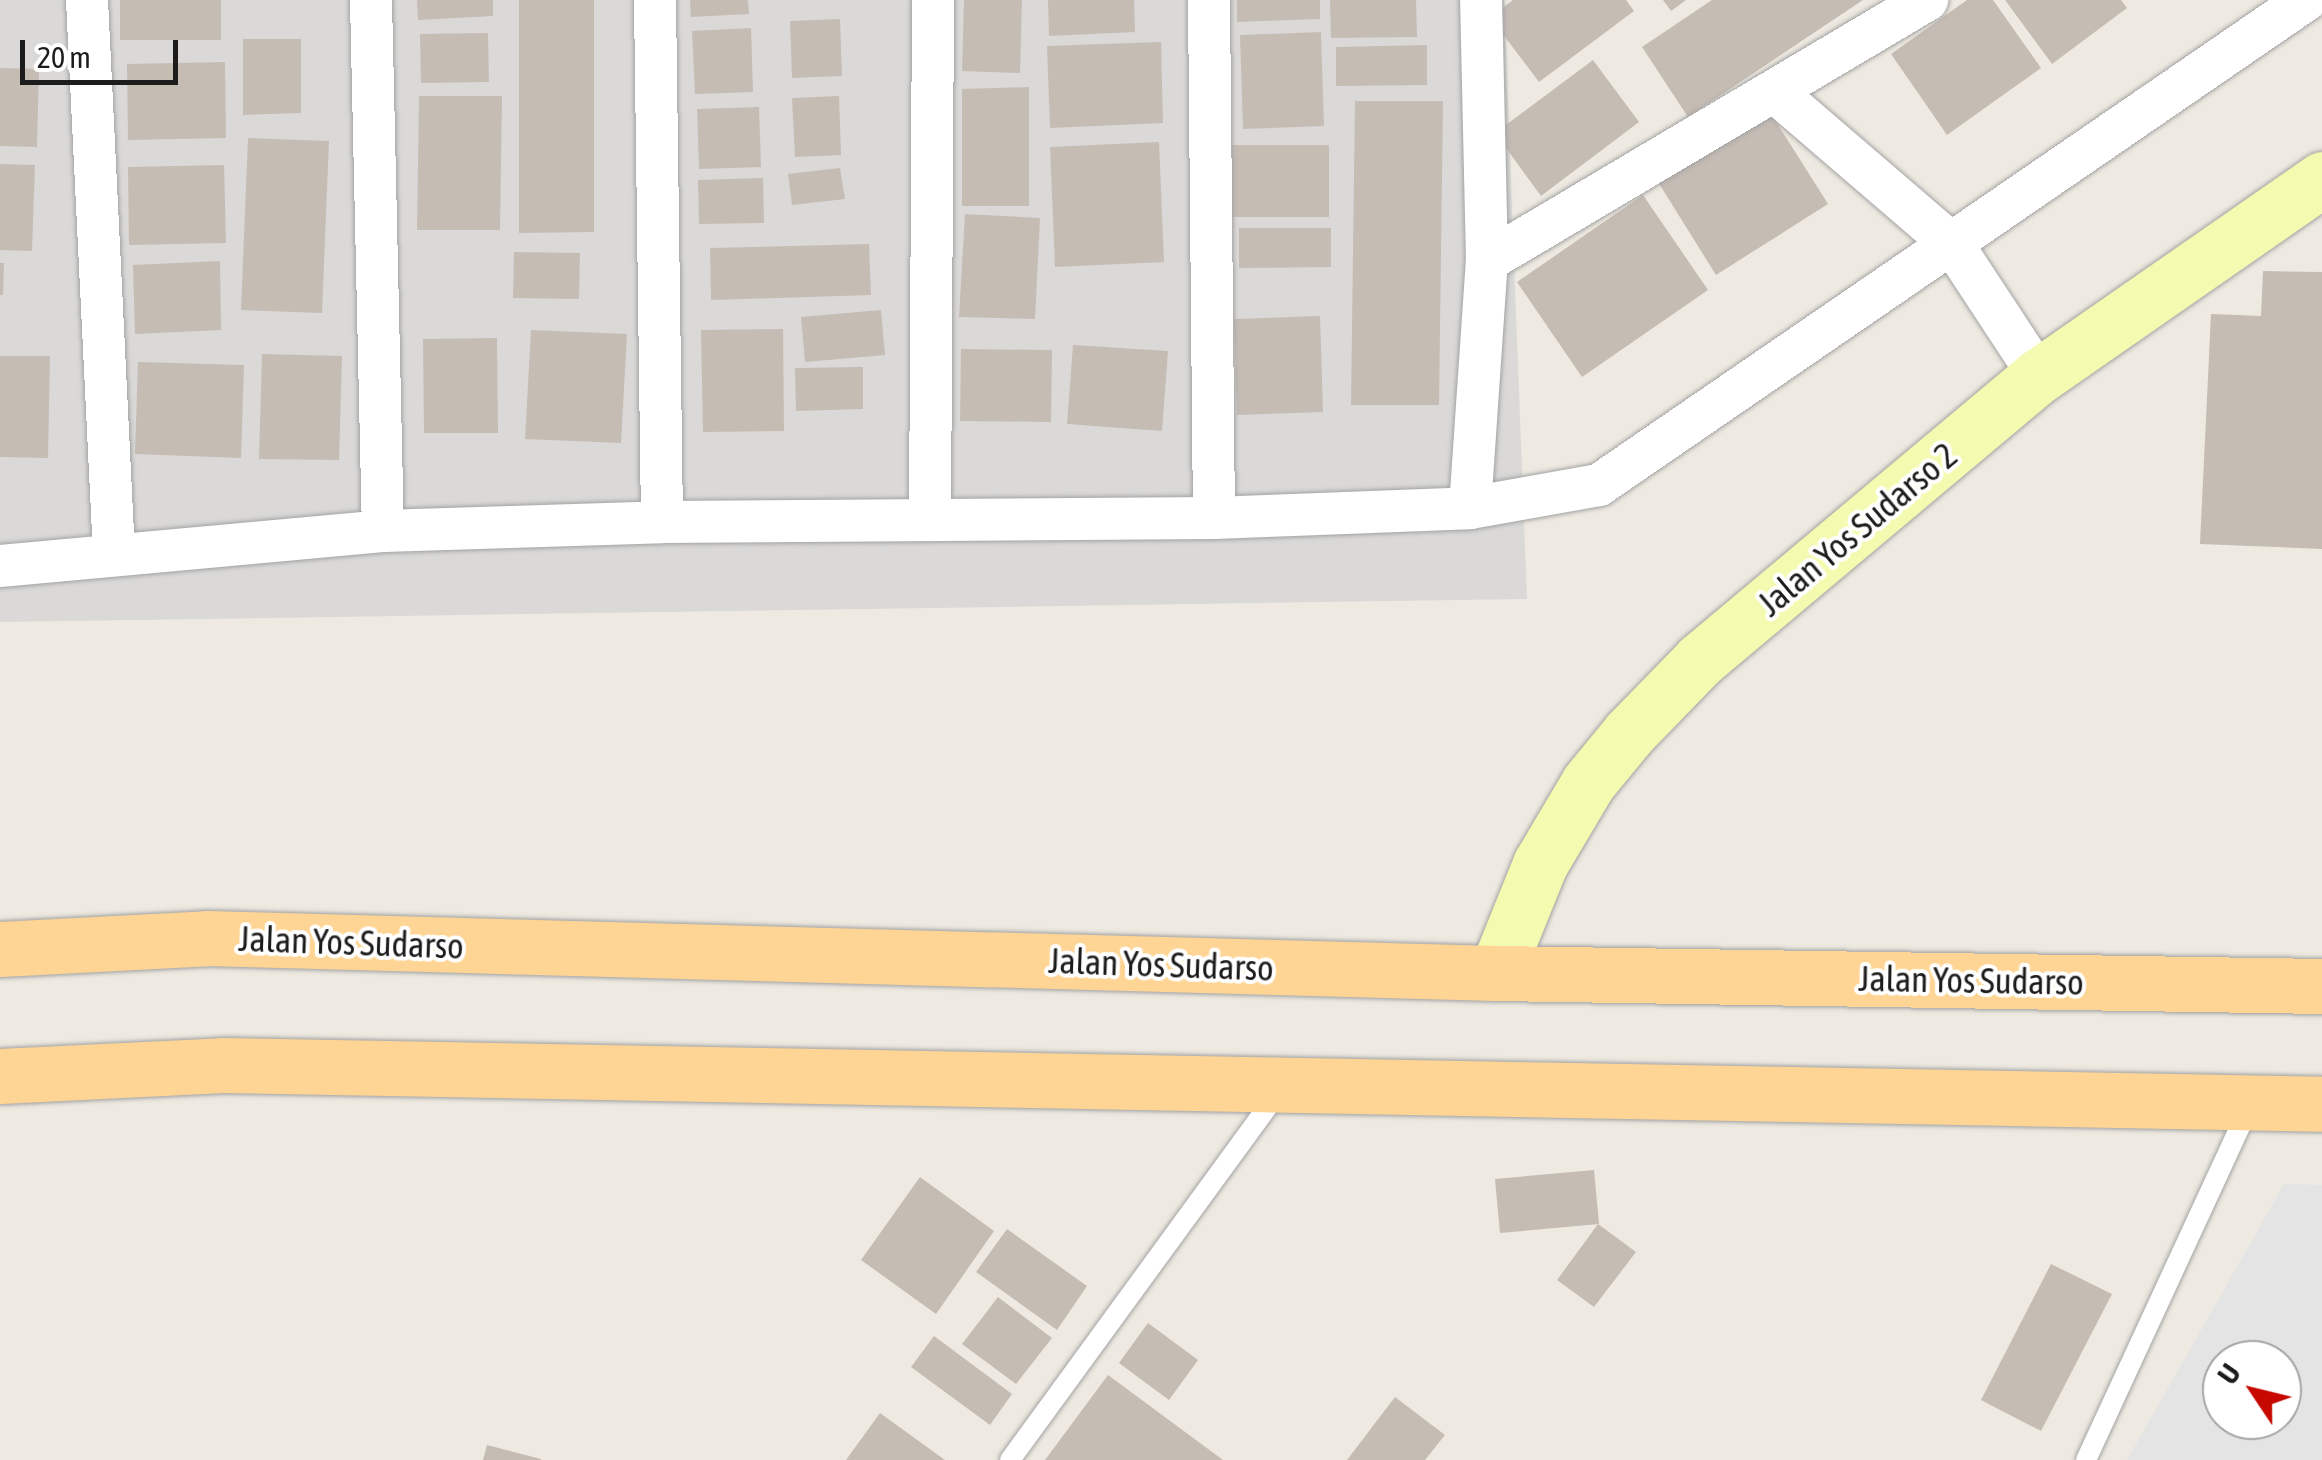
<!DOCTYPE html>
<html>
<head>
<meta charset="utf-8">
<style>
  body { margin:0 }
  #map { position:relative; width:2322px; height:1460px; overflow:hidden; background:#eeeae1; font-family:"Asap Condensed",sans-serif }
  div>[style] { position:absolute }
  .residential>* { inset:0; background:#dad9d8 }
  .parking>* { inset:0; background:#e4e4e4 }
  .building>* { inset:0; background:#c5bcb4 }
  .roads { filter:drop-shadow(0 0 2px #a3a3a3) drop-shadow(0 0 2px #a3a3a3) }
  .service>* { height:20px; margin:-10px; padding:0 10px; transform-origin:10px; border-radius:10px; background:#fff }
  .minor>* { height:42px; margin:-21px; padding:0 21px; transform-origin:21px; border-radius:21px; background:#fff }
  .secondary>* { height:55px; margin:-27.5px; padding:0 27.5px; transform-origin:27.5px; border-radius:27.5px; background:#f4fbb1 }
  .primary>* { height:55px; margin:-27.5px; padding:0 27.5px; transform-origin:27.5px; border-radius:27.5px; background:#fed595 }
  span { translate:-50% -50%; white-space:nowrap; text-align:center; line-height:1.15; -webkit-text-stroke:8px #fff; paint-order:stroke }
  .street-label { font-size:35px; color:#1c1c1c }
  .north { position:absolute; left:2202px; top:1340px; width:100px; height:100px; box-sizing:border-box; background:#fff; border:2px solid #a4a4a4; border-radius:50%; rotate:305deg; font-size:28px; font-weight:700; line-height:40px; text-align:center; color:#1c1c1c }
  .north::after { content:''; display:block; margin:auto; width:35px; height:45px; background:#c70800; clip-path:polygon(50% 0,100% 100%,50% 72%,0 100%) }
  .scale { position:absolute; left:20px; top:40px; width:158px; height:45px; box-sizing:border-box; border:5px solid #1c1c1c; border-top:0; padding-left:12px; font-size:30px; line-height:35px; white-space:nowrap; color:#1c1c1c; -webkit-text-stroke:8px #fff; paint-order:stroke }
</style>
</head>
<body>
<div id="map">
  <div class="residential">
    <div style="clip-path:polygon(0 0,1504px 0,1527px 599px,0 622px)"></div>
  </div>
  <div class="parking">
    <div style="clip-path:polygon(evenodd,2284px 1184px,2322px 1185px,2322px 1460px,2127px 1460px,2284px 1184px,2222px 1360px,2282px 1360px,2282px 1420px,2222px 1420px,2222px 1360px)"></div>
  </div>
  <div class="building">
    <div style="clip-path:polygon(120px 0,221px 0,221px 40px,120px 40px)"></div>
    <div style="clip-path:polygon(417px 0,493px 0,493px 16px,418px 20px)"></div>
    <div style="clip-path:polygon(519px 0,594px 0,594px 232px,519px 233px)"></div>
    <div style="clip-path:polygon(690px 0,748px 0,749px 14px,691px 17px)"></div>
    <div style="clip-path:polygon(964px 0,1022px 0,1020px 73px,962px 71px)"></div>
    <div style="clip-path:polygon(1048px 0,1134px 0,1135px 32px,1049px 36px)"></div>
    <div style="clip-path:polygon(1237px 0,1320px 0,1320px 19px,1237px 22px)"></div>
    <div style="clip-path:polygon(1330px 0,1416px 0,1417px 37px,1331px 38px)"></div>
    <div style="clip-path:polygon(1513px 0,1626px 0,1634px 11px,1539px 82px,1490px 17px)"></div>
    <div style="clip-path:polygon(1663px 0,1686px 0,1671px 11px)"></div>
    <div style="clip-path:polygon(1712px 0,1863px 0,1688px 117px,1642px 47px)"></div>
    <div style="clip-path:polygon(1967px 0,1993px 0,2041px 68px,1947px 135px,1891px 54px)"></div>
    <div style="clip-path:polygon(2005px 0,2121px 0,2127px 8px,2052px 64px)"></div>
    <div style="clip-path:polygon(840px 19px,842px 76px,792px 78px,790px 21px)"></div>
    <div style="clip-path:polygon(751px 28px,753px 92px,695px 94px,692px 31px)"></div>
    <div style="clip-path:polygon(1321px 32px,1324px 126px,1243px 129px,1240px 35px)"></div>
    <div style="clip-path:polygon(488px 33px,489px 82px,421px 83px,420px 34px)"></div>
    <div style="clip-path:polygon(243px 39px,301px 39px,301px 113px,243px 115px)"></div>
    <div style="clip-path:polygon(1161px 42px,1163px 123px,1050px 128px,1047px 46px)"></div>
    <div style="clip-path:polygon(1427px 45px,1427px 85px,1336px 86px,1336px 47px)"></div>
    <div style="clip-path:polygon(1593px 60px,1639px 122px,1541px 196px,1495px 133px)"></div>
    <div style="clip-path:polygon(225px 62px,226px 138px,128px 140px,127px 64px)"></div>
    <div style="clip-path:polygon(0 68px,39px 69px,37px 147px,0 146px)"></div>
    <div style="clip-path:polygon(1029px 87px,1029px 206px,962px 206px,962px 89px)"></div>
    <div style="clip-path:polygon(419px 96px,502px 96px,500px 230px,417px 230px)"></div>
    <div style="clip-path:polygon(839px 96px,841px 155px,795px 157px,792px 98px)"></div>
    <div style="clip-path:polygon(1355px 101px,1443px 101px,1439px 405px,1351px 405px)"></div>
    <div style="clip-path:polygon(759px 107px,761px 167px,699px 169px,697px 109px)"></div>
    <div style="clip-path:polygon(1770px 112px,1828px 204px,1716px 275px,1658px 182px)"></div>
    <div style="clip-path:polygon(248px 138px,329px 141px,322px 313px,241px 310px)"></div>
    <div style="clip-path:polygon(1159px 142px,1164px 262px,1055px 267px,1050px 147px)"></div>
    <div style="clip-path:polygon(1232px 145px,1329px 145px,1329px 217px,1232px 217px)"></div>
    <div style="clip-path:polygon(0 164px,35px 165px,32px 251px,0 250px)"></div>
    <div style="clip-path:polygon(224px 165px,226px 243px,129px 245px,128px 167px)"></div>
    <div style="clip-path:polygon(840px 168px,845px 199px,792px 205px,788px 174px)"></div>
    <div style="clip-path:polygon(763px 178px,764px 223px,699px 224px,698px 180px)"></div>
    <div style="clip-path:polygon(1643px 195px,1708px 290px,1582px 377px,1517px 282px)"></div>
    <div style="clip-path:polygon(965px 214px,1040px 218px,1035px 319px,959px 317px)"></div>
    <div style="clip-path:polygon(1239px 228px,1331px 228px,1331px 267px,1239px 268px)"></div>
    <div style="clip-path:polygon(869px 244px,871px 295px,711px 300px,710px 248px)"></div>
    <div style="clip-path:polygon(514px 252px,580px 253px,579px 299px,513px 298px)"></div>
    <div style="clip-path:polygon(220px 261px,221px 330px,135px 334px,133px 265px)"></div>
    <div style="clip-path:polygon(0 263px,4px 263px,3px 295px,0 295px)"></div>
    <div style="clip-path:polygon(2263px 271px,2322px 272px,2322px 549px,2200px 544px,2211px 314px,2261px 316px)"></div>
    <div style="clip-path:polygon(881px 310px,885px 355px,805px 362px,801px 317px)"></div>
    <div style="clip-path:polygon(1320px 316px,1323px 412px,1237px 415px,1234px 319px)"></div>
    <div style="clip-path:polygon(783px 329px,784px 431px,703px 432px,701px 330px)"></div>
    <div style="clip-path:polygon(531px 330px,627px 334px,621px 443px,525px 439px)"></div>
    <div style="clip-path:polygon(497px 338px,498px 433px,424px 433px,423px 339px)"></div>
    <div style="clip-path:polygon(1073px 345px,1168px 351px,1162px 431px,1067px 424px)"></div>
    <div style="clip-path:polygon(961px 349px,1052px 350px,1051px 422px,960px 421px)"></div>
    <div style="clip-path:polygon(262px 354px,342px 356px,339px 460px,259px 459px)"></div>
    <div style="clip-path:polygon(0 356px,50px 356px,48px 458px,0 457px)"></div>
    <div style="clip-path:polygon(138px 362px,244px 365px,241px 458px,135px 454px)"></div>
    <div style="clip-path:polygon(863px 367px,863px 409px,796px 411px,795px 368px)"></div>
    <div style="clip-path:polygon(1594px 1170px,1599px 1224px,1500px 1233px,1495px 1179px)"></div>
    <div style="clip-path:polygon(920px 1177px,994px 1231px,936px 1314px,861px 1260px)"></div>
    <div style="clip-path:polygon(1598px 1224px,1636px 1252px,1594px 1307px,1557px 1280px)"></div>
    <div style="clip-path:polygon(1007px 1229px,1087px 1286px,1057px 1330px,976px 1272px)"></div>
    <div style="clip-path:polygon(2051px 1264px,2112px 1294px,2041px 1431px,1981px 1400px)"></div>
    <div style="clip-path:polygon(998px 1297px,1052px 1338px,1016px 1384px,962px 1344px)"></div>
    <div style="clip-path:polygon(1148px 1323px,1198px 1360px,1169px 1400px,1119px 1363px)"></div>
    <div style="clip-path:polygon(934px 1336px,1012px 1394px,990px 1425px,911px 1367px)"></div>
    <div style="clip-path:polygon(1108px 1375px,1223px 1460px,1045px 1460px)"></div>
    <div style="clip-path:polygon(1395px 1397px,1445px 1435px,1425px 1460px,1347px 1460px)"></div>
    <div style="clip-path:polygon(880px 1413px,945px 1460px,846px 1460px)"></div>
    <div style="clip-path:polygon(487px 1445px,541px 1459px,541px 1460px,483px 1460px)"></div>
  </div>
  <div class="roads">
    <div class="service">
      <div style="left:1010px;top:1460px;width:454px;rotate:-53.9deg"></div>
      <div style="left:2086px;top:1460px;width:387px;rotate:-65.2deg"></div>
    </div>
    <div class="minor">
      <div style="left:87px;top:0;width:556px;rotate:87.21deg"></div>
      <div style="left:371px;top:0;width:531px;rotate:88.71deg"></div>
      <div style="left:655px;top:0;width:522px;rotate:89.23deg"></div>
      <div style="left:1209px;top:0;width:518px;rotate:89.45deg"></div>
      <div style="left:1775px;top:92px;width:235px;rotate:40.7deg"></div>
      <div style="left:1953px;top:245px;width:157px;rotate:56.7deg"></div>
      <div style="left:1487px;top:261px;width:512px;rotate:-30.68deg"></div>
      <div style="left:1470px;top:508px;width:248px;rotate:-86.1deg"></div>
      <div style="left:1487px;top:261px;width:261px;rotate:-91.3deg"></div>
      <div style="left:930px;top:520px;width:520px;rotate:-89.67deg"></div>
      <div style="left:0;top:566px;width:385px;rotate:-5.2deg"></div>
      <div style="left:383px;top:531px;width:279px;rotate:-1.8deg"></div>
      <div style="left:662px;top:522px;width:552px;rotate:-0.42deg"></div>
      <div style="left:1214px;top:518px;width:256px;rotate:-2.2deg"></div>
      <div style="left:1470px;top:508px;width:131px;rotate:-10.1deg"></div>
      <div style="left:1599px;top:485px;width:857px;rotate:-34.45deg"></div>
    </div>
    <div class="secondary">
      <div style="left:1496px;top:973px;width:118px;rotate:-68deg"></div>
      <div style="left:1540px;top:864px;width:94px;rotate:-59.3deg"></div>
      <div style="left:1588px;top:783px;width:65px;rotate:-50.6deg"></div>
      <div style="left:1629px;top:733px;width:102px;rotate:-45.8deg"></div>
      <div style="left:1700px;top:660px;width:442px;rotate:-40deg"></div>
      <div style="left:2039px;top:376px;width:345px;rotate:-34.8deg"></div>
    </div>
    <div class="primary">
      <div style="left:0;top:949px;width:207px;rotate:-3deg"></div>
      <div style="left:207px;top:938px;width:1289px;rotate:1.56deg"></div>
      <div style="left:1496px;top:973px;width:826px;rotate:0.9deg"></div>
      <div style="left:0;top:1076px;width:223px;rotate:-2.8deg"></div>
      <div style="left:223px;top:1065px;width:2099px;rotate:1.06deg"></div>
    </div>
  </div>
  <div class="street-label">
    <span style="left:1857px;top:529px;rotate:-40deg">Jalan Yos Sudarso 2</span>
    <span style="left:351px;top:942px;rotate:2deg">Jalan Yos Sudarso</span>
    <span style="left:1161px;top:964px;rotate:2deg">Jalan Yos Sudarso</span>
    <span style="left:1971px;top:980px;rotate:1deg">Jalan Yos Sudarso</span>
  </div>
  <div class="north">U</div>
  <div class="scale">20 m</div>
</div>
</body>
</html>
